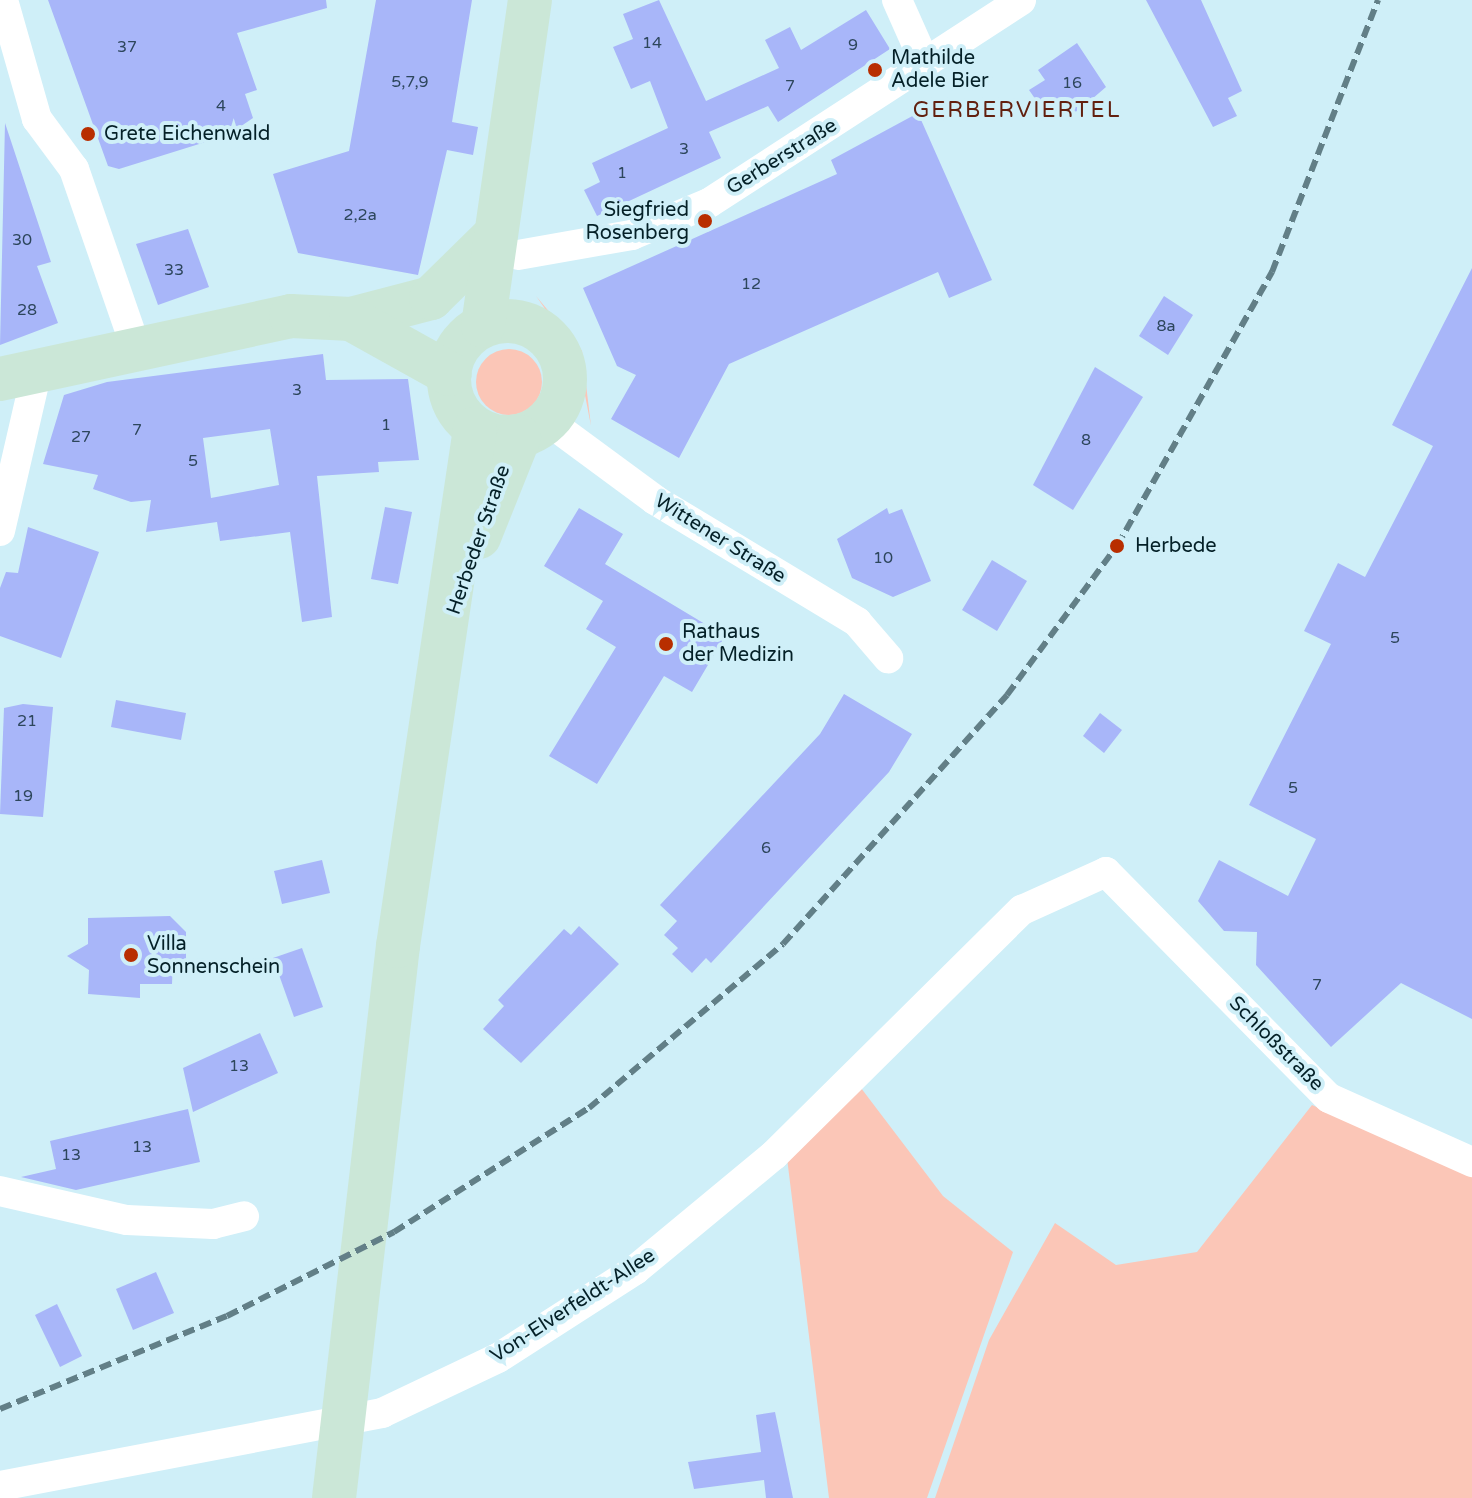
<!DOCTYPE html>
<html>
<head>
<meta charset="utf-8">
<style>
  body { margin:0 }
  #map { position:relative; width:1472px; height:1498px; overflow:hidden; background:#cfeff8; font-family:"Varela Round",sans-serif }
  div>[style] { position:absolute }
  .green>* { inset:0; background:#fbc6b7 }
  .round { border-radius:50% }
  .building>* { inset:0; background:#a8b6f9 }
  .street>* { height:30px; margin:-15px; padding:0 15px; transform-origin:15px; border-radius:15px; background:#fff }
  .secondary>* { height:44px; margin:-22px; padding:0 22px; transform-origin:22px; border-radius:22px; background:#cbe7d7 }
  .secondary>.ring { margin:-22px; padding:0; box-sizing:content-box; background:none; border:44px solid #cbe7d7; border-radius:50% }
  .rail>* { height:6px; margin-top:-3px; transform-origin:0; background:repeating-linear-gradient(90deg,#627f87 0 12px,transparent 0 18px) }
  .dots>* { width:22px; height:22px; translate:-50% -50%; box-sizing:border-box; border:4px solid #cfeff8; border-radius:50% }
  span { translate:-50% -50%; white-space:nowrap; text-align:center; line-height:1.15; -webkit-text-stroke:8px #cfeff8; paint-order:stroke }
  .number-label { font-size:16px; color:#2d465c }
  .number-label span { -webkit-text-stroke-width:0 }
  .poi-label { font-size:20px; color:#042027 }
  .left { translate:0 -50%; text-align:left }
  .right { translate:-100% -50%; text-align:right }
  .street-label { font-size:20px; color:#042027 }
  .neighbourhood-label { font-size:22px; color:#62200f; letter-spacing:2px }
</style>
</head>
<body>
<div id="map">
  <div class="green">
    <div style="clip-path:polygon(536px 296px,582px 351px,591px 426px,577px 354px)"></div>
    <div class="round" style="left:476px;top:349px;width:66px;height:66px"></div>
    <div style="clip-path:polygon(861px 1088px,943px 1196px,1013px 1252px,927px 1498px,829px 1498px,787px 1158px)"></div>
    <div style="clip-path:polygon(1312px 1105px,1472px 1177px,1472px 1498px,935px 1498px,989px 1340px,1055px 1223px,1116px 1265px,1197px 1252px)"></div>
  </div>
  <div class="building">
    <div style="clip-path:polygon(48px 0,326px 0,327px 8px,237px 33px,257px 90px,245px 94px,253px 118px,228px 135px,119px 169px,108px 166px)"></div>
    <div style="clip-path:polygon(376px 0,472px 0,452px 122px,478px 127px,473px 155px,447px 150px,418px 275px,298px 253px,273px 174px,349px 151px)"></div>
    <div style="clip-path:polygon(659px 0,706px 101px,779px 68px,765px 40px,790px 27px,801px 50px,866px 10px,890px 49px,778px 122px,768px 106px,709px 132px,721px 158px,597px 216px,584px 190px,600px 182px,592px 163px,668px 128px,650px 81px,631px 89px,613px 47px,633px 39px,623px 14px)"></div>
    <div style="clip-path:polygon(1146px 0,1201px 0,1242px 91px,1228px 98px,1237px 116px,1213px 127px)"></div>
    <div style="clip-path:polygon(1077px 43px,1106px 87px,1078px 111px,1066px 113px,1059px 103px,1045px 113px,1029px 90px,1045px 80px,1038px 70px)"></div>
    <div style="clip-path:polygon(918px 113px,992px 280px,949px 298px,938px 272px,729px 364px,679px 458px,611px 419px,636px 375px,617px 366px,583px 288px,837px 174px,831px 160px)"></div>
    <div style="clip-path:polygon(5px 123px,51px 262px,37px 266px,58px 323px,0 345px)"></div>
    <div style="clip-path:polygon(188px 229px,209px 287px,158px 305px,136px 244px)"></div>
    <div style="clip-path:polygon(1472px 268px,1472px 1019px,1401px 983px,1331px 1047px,1256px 965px,1257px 932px,1224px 931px,1198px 901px,1219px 860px,1288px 896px,1316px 839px,1249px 805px,1331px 644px,1304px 631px,1338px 563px,1365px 577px,1433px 446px,1392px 425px)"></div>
    <div style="clip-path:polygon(1164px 296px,1193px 315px,1168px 355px,1139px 336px)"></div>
    <div style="clip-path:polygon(evenodd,323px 354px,326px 380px,408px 379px,419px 460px,378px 462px,379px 472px,317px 476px,332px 617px,302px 622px,290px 532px,220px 541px,217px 522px,146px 532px,151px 500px,131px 502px,93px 489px,98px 475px,43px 464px,64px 395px,107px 382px,323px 354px,270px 429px,279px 485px,211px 498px,203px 438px,270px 429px)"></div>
    <div style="clip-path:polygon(1095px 367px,1143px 397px,1073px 510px,1033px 485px)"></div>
    <div style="clip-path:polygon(385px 507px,412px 512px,398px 584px,371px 579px)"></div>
    <div style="clip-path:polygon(579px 508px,623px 534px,605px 564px,725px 636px,692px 692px,664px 676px,597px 784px,549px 756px,616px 647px,586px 629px,603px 601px,544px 566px)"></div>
    <div style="clip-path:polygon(887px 508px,889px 514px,902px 509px,931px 581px,893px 597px,852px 578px,837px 539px)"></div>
    <div style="clip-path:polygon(28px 527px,99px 552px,61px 658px,0 636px,0 588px,6px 572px,18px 573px)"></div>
    <div style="clip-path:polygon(992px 560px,1027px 581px,997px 631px,962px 610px)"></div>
    <div style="clip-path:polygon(844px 694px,912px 734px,889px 772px,711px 963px,706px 958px,692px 973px,672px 954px,678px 948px,664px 935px,677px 921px,660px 905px,820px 734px)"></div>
    <div style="clip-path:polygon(116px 700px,186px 713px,181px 740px,111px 727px)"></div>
    <div style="clip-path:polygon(23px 704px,53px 707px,43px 817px,0 814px,4px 708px)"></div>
    <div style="clip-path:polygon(1100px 713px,1122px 730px,1104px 753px,1083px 736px)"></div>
    <div style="clip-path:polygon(322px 860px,330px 893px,282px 904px,274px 871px)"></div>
    <div style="clip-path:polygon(170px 916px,186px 932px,186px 960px,173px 959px,172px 984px,140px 984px,140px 998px,88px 994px,89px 970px,67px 956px,88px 944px,88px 918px)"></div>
    <div style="clip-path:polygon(579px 926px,619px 964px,521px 1063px,483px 1029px,504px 1006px,498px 1000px,564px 929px,571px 935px)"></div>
    <div style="clip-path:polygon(302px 948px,323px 1007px,294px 1017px,273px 958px)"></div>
    <div style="clip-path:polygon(260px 1033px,278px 1073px,193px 1112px,183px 1068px)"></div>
    <div style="clip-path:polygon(188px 1109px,200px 1162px,76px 1190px,21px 1177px,56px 1169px,50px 1141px)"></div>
    <div style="clip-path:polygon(156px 1272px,174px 1313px,133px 1330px,116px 1289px)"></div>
    <div style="clip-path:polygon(57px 1304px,82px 1356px,60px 1367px,35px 1315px)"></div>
    <div style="clip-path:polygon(775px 1412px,793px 1498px,766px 1498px,764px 1480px,694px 1489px,688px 1462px,761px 1452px,756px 1415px)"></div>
  </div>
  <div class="street">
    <div style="left:3px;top:0;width:124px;rotate:74.1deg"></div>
    <div style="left:37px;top:119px;width:62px;rotate:53.5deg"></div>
    <div style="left:74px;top:169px;width:189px;rotate:70.9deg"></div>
    <div style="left:897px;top:0;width:71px;rotate:66deg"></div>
    <div style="left:518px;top:255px;width:116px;rotate:-10deg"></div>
    <div style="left:632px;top:235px;width:83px;rotate:-22.6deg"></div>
    <div style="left:709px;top:203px;width:372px;rotate:-33deg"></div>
    <div style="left:548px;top:421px;width:133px;rotate:36.4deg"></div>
    <div style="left:655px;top:500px;width:236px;rotate:31.1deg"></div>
    <div style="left:857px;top:622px;width:48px;rotate:49.3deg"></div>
    <div style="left:0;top:531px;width:164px;rotate:-77deg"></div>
    <div style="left:0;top:1191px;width:130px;rotate:12.9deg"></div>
    <div style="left:127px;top:1220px;width:86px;rotate:2.7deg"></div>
    <div style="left:213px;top:1224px;width:32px;rotate:-14deg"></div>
    <div style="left:0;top:1486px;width:389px;rotate:-10.8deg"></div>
    <div style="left:382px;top:1413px;width:128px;rotate:-25.4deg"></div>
    <div style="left:498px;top:1358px;width:163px;rotate:-32.7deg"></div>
    <div style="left:635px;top:1270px;width:180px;rotate:-39.6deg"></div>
    <div style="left:774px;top:1155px;width:349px;rotate:-44.7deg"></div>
    <div style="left:1022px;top:910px;width:92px;rotate:-24.3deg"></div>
    <div style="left:1106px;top:872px;width:317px;rotate:45.4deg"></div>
    <div style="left:1329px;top:1098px;width:157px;rotate:24.1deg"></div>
  </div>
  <div class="secondary">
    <div style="left:351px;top:319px;width:83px;rotate:-14.7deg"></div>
    <div style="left:431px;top:298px;width:90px;rotate:-44.5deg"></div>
    <div class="ring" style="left:449px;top:321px;width:72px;height:72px"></div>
    <div style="left:483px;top:326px;width:329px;rotate:-81.8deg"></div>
    <div style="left:0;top:379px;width:298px;rotate:-12.2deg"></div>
    <div style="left:291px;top:316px;width:60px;rotate:2.9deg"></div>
    <div style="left:351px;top:319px;width:113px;rotate:29.1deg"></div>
    <div style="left:479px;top:537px;width:108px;rotate:-68.2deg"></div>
    <div style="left:334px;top:1498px;width:556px;rotate:-83.39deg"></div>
    <div style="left:398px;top:946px;width:523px;rotate:-81.53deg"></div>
  </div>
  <div class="rail">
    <div style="left:0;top:1409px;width:245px;rotate:-22.3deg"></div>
    <div style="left:227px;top:1316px;width:187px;rotate:-26.7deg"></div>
    <div style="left:394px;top:1232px;width:231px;rotate:-32.5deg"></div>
    <div style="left:589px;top:1108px;width:254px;rotate:-40.2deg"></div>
    <div style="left:783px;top:944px;width:335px;rotate:-48deg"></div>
    <div style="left:1007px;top:695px;width:185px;rotate:-53.6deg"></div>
    <div style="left:1117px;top:546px;width:315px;rotate:-60.5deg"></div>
    <div style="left:1272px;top:272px;width:292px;rotate:-68.7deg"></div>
  </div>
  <div class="dots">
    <div style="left:875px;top:70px;background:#b82e00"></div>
    <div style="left:88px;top:134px;background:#b82e00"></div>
    <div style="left:705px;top:221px;background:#b82e00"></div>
    <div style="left:1117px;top:546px;background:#b82e00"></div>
    <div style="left:666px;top:644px;background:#b82e00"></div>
    <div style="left:131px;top:955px;background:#b82e00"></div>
  </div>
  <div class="number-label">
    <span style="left:652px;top:43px">14</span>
    <span style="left:853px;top:45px">9</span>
    <span style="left:127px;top:47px">37</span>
    <span style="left:410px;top:82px">5,7,9</span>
    <span style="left:1072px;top:83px">16</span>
    <span style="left:790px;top:86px">7</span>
    <span style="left:221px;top:106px">4</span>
    <span style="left:684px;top:149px">3</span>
    <span style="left:622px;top:173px">1</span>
    <span style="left:360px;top:215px">2,2a</span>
    <span style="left:22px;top:240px">30</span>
    <span style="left:174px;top:270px">33</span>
    <span style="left:751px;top:284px">12</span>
    <span style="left:27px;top:310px">28</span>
    <span style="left:1166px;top:326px">8a</span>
    <span style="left:297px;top:390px">3</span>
    <span style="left:386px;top:425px">1</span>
    <span style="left:137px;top:430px">7</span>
    <span style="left:81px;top:437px">27</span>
    <span style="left:1086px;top:440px">8</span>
    <span style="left:193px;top:461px">5</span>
    <span style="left:883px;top:558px">10</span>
    <span style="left:1395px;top:638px">5</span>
    <span style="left:27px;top:721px">21</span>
    <span style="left:1293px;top:788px">5</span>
    <span style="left:23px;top:796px">19</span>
    <span style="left:766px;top:848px">6</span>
    <span style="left:1317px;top:985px">7</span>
    <span style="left:239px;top:1066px">13</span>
    <span style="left:142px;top:1147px">13</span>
    <span style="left:71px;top:1155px">13</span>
  </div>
  <div class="poi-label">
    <span class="left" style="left:891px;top:70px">Mathilde<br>Adele Bier</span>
    <span class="left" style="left:104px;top:134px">Grete Eichenwald</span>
    <span class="right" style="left:689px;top:222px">Siegfried<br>Rosenberg</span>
    <span class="left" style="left:1135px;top:546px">Herbede</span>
    <span class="left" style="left:682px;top:644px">Rathaus<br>der Medizin</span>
    <span class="left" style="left:147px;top:956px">Villa<br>Sonnenschein</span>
  </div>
  <div class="street-label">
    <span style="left:782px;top:157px;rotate:-32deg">Gerberstraße</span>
    <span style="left:720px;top:539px;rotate:32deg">Wittener Straße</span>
    <span style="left:479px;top:540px;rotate:-71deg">Herbeder Straße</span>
    <span style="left:1276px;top:1044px;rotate:45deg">Schloßstraße</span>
    <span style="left:573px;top:1306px;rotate:-33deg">Von-Elverfeldt-Allee</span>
  </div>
  <div class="neighbourhood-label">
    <span style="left:1017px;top:111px">GERBERVIERTEL</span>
  </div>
</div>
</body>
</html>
